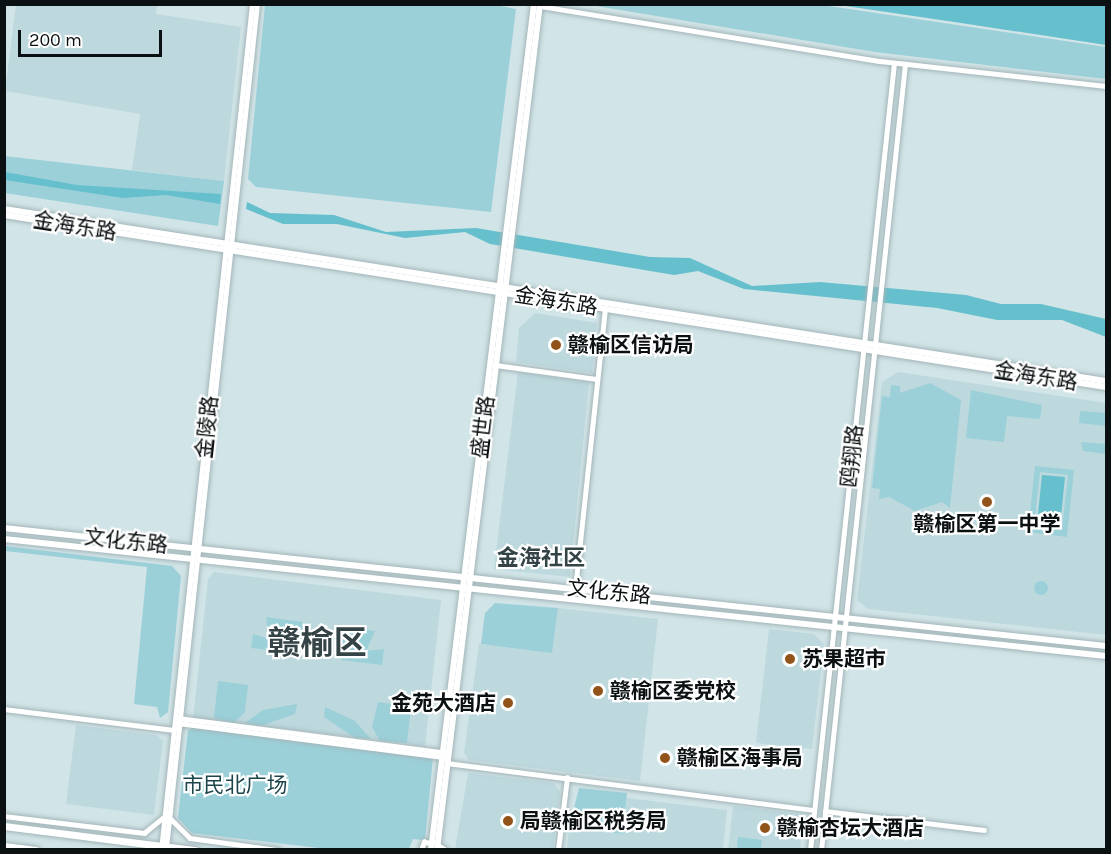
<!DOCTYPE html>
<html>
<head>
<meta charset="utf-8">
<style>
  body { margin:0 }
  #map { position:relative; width:1111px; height:854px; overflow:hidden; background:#d1e4e7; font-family:Karla,"Noto Sans SC",sans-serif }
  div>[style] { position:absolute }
  .built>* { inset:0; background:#bdd9de }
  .green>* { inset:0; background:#9bd0d9 }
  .round { border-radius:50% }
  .water>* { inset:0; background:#66bfcc }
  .roads { filter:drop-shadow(0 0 2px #a3b5b8) drop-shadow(0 0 2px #a3b5b8) }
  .minor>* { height:4.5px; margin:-2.25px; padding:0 2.25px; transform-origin:2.25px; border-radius:2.25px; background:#fff }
  .tertiary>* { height:5px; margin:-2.5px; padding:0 2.5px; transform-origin:2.5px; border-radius:2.5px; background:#fff }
  .secondary>* { height:6px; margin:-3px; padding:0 3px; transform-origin:3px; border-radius:3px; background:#fff }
  .primary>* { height:7px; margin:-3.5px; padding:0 3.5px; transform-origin:3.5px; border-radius:3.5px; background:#fff }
  .dots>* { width:16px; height:16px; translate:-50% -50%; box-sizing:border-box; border:3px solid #fff; border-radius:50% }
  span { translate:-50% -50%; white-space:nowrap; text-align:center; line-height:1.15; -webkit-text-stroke:4.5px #fff; paint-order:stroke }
  .street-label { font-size:21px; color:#0b1112 }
  .poi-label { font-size:21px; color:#0b1112; font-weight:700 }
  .left { translate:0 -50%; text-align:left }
  .right { translate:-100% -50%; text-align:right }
  .park-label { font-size:21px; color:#1c454b }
  .neighbourhood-label { font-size:22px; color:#344346; font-weight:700 }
  .town-label { font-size:33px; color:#344346; font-weight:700 }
  .frame { position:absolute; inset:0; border:6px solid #0b1112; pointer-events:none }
  .scale { position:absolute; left:18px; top:30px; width:144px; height:27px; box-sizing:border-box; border:3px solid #0b1112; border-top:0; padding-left:8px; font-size:18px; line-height:21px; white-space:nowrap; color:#0b1112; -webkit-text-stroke:4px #fff; paint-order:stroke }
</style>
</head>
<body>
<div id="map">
  <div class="built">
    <div style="clip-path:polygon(16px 5px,157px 5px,156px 14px,241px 27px,224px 181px,132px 170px,140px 114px,5px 91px)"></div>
    <div style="clip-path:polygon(535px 313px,597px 323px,592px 373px,516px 362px,519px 328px)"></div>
    <div style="clip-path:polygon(518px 372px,589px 382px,570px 577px,494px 569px)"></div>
    <div style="clip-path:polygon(898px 372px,1106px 403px,1106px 635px,868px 609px,857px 600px,882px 382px)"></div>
    <div style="clip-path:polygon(214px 572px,441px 600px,425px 746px,193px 718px,208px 579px)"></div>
    <div style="clip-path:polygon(558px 608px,658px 619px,640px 781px,469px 760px,464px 753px,479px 644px,552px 652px)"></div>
    <div style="clip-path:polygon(769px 629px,814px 634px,824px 644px,812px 749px,756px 743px)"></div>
    <div style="clip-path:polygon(76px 725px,156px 735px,163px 741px,154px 815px,66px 804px)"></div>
    <div style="clip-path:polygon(468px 773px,554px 783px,560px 792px,553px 849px,455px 849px)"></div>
    <div style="clip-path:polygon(627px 798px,727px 810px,723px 849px,567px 850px,569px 828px,623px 834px)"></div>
    <div style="clip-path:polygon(733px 806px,799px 814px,803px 822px,800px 849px,728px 850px)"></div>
  </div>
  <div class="green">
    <div style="clip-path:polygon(490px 4px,516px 9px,491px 212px,256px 187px,248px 179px,265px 5px)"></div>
    <div style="clip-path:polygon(590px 5px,822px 5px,1106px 47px,1106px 79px,875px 52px)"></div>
    <div style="clip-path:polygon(4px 156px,224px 181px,218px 226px,5px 193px)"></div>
    <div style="clip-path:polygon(930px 383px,961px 400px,950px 508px,942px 502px,915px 511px,889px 497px,879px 499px,880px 489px,872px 488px,882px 396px,890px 397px,891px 385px,900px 386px,900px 393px)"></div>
    <div style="clip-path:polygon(971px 390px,1042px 405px,1040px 419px,1007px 416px,1004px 442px,966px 438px)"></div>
    <div style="clip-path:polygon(1080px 411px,1106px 413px,1106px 426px,1079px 423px)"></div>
    <div style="clip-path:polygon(1081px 442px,1106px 444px,1106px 454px,1083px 451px)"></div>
    <div style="clip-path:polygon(evenodd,1035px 466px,1074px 470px,1067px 537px,1028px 532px,1035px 466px,1040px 472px,1068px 475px,1062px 530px,1034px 527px,1040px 472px)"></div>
    <div style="clip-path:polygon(5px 546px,172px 566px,181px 576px,168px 712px,160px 718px,157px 707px,134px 704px,147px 567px,5px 551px)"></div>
    <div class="round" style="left:1034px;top:581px;width:14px;height:14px"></div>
    <div style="clip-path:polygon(495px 603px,558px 608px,552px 653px,481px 644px,485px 613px)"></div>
    <div style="clip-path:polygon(266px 617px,302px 622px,301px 646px,293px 653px,251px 648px,253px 634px,269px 639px)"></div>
    <div style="clip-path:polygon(337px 626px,375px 631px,366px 651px,384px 649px,382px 665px,341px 660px,341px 653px,334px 652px)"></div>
    <div style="clip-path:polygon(218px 681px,248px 685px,245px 712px,234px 723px,214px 718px)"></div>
    <div style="clip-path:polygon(378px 702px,411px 707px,407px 743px,380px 741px,372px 727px)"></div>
    <div style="clip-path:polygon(297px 704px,295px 714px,260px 726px,245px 723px,263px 710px)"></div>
    <div style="clip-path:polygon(325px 707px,355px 721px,371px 739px,355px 738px,324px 717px)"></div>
    <div style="clip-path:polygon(193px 727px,433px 757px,425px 840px,413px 839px,409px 849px,327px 849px,192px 833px,178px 818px,188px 731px)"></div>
    <div style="clip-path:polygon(579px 788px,627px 793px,623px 834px,569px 828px)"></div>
    <div style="clip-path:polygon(738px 837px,762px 840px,761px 849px,737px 849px)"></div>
  </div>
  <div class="water">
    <div style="clip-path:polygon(839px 5px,1106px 5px,1106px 45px,961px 23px)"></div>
    <div style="clip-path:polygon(5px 172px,77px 185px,221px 194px,220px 204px,166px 195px,123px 198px,5px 180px)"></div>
    <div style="clip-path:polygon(247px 202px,270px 213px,334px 215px,386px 232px,476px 228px,650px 257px,690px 258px,752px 286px,820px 282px,966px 295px,1001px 304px,1041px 304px,1106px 319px,1106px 337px,1062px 320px,997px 320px,937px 308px,744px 289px,698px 271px,674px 275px,490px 244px,465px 232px,405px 238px,337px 224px,283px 224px,246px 209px)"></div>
    <div style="clip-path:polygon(1042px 475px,1065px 477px,1060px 527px,1037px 524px)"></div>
  </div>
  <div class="roads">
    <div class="minor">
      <div style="left:540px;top:6px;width:344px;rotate:9.2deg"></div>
      <div style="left:880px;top:61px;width:227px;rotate:6.3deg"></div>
      <div style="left:496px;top:365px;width:102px;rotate:7.9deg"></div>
      <div style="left:575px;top:589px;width:282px;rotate:-83.9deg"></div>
      <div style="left:4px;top:709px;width:171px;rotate:7deg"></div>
      <div style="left:178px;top:718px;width:270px;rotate:7.4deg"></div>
      <div style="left:178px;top:723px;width:267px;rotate:7.3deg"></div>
      <div style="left:447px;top:763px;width:370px;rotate:7.3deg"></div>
      <div style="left:825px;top:811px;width:160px;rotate:6.8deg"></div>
      <div style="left:4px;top:816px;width:141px;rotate:6.9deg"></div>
      <div style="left:144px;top:833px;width:27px;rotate:-39deg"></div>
      <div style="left:170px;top:818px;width:28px;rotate:45deg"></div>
      <div style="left:190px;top:838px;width:89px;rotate:7.8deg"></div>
      <div style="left:438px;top:845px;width:9px;rotate:32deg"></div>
      <div style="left:421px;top:850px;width:9px;rotate:-69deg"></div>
      <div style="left:424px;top:842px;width:8px;rotate:7deg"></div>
      <div style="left:558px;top:850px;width:73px;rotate:-82.9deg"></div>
    </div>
    <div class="tertiary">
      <div style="left:166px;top:848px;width:849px;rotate:-83.85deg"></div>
      <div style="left:161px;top:850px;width:851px;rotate:-83.86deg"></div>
      <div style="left:810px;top:850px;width:791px;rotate:-83.91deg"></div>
      <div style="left:821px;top:850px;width:790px;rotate:-83.9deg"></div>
    </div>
    <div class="secondary">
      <div style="left:4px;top:209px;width:1115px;rotate:8.87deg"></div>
      <div style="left:4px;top:215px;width:1115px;rotate:8.87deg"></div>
      <div style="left:4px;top:528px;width:1108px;rotate:6.11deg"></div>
      <div style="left:4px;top:539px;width:1108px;rotate:6.06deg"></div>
      <div style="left:431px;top:850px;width:852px;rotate:-83.06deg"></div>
      <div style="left:437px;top:850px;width:852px;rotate:-83.06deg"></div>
    </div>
    <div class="primary">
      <div style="left:4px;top:826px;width:193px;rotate:7.2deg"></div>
      <div style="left:4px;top:846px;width:32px;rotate:7deg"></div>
    </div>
  </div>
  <div class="dots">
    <div style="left:556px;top:345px;background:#92531a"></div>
    <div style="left:987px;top:502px;background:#92531a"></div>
    <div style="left:790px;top:659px;background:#92531a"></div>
    <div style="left:598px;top:691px;background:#92531a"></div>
    <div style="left:508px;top:703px;background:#92531a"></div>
    <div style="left:665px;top:758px;background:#92531a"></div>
    <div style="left:508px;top:821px;background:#92531a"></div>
    <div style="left:765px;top:828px;background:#92531a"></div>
  </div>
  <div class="street-label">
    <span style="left:75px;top:226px;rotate:9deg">金海东路</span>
    <span style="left:556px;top:301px;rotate:9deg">金海东路</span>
    <span style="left:1036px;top:376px;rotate:9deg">金海东路</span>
    <span style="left:207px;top:427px;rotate:-84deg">金陵路</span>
    <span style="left:483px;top:427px;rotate:-83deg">盛世路</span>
    <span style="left:852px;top:456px;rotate:-84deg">鸥翔路</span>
    <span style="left:126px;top:541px;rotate:6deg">文化东路</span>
    <span style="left:609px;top:592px;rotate:6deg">文化东路</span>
  </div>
  <div class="poi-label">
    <span class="left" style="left:568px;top:345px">赣榆区信访局</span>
    <span style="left:987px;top:524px">赣榆区第一中学</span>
    <span class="left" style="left:802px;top:659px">苏果超市</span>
    <span class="left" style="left:610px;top:691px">赣榆区委党校</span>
    <span class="right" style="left:496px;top:703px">金苑大酒店</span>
    <span class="left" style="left:677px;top:758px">赣榆区海事局</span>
    <span class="left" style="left:520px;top:821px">局赣榆区税务局</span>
    <span class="left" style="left:777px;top:828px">赣榆杏坛大酒店</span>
  </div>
  <div class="park-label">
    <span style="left:235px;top:785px">市民北广场</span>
  </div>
  <div class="neighbourhood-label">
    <span style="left:541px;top:559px">金海社区</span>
  </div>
  <div class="town-label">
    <span style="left:317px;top:644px">赣榆区</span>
  </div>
  <div class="frame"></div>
  <div class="scale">200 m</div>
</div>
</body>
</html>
